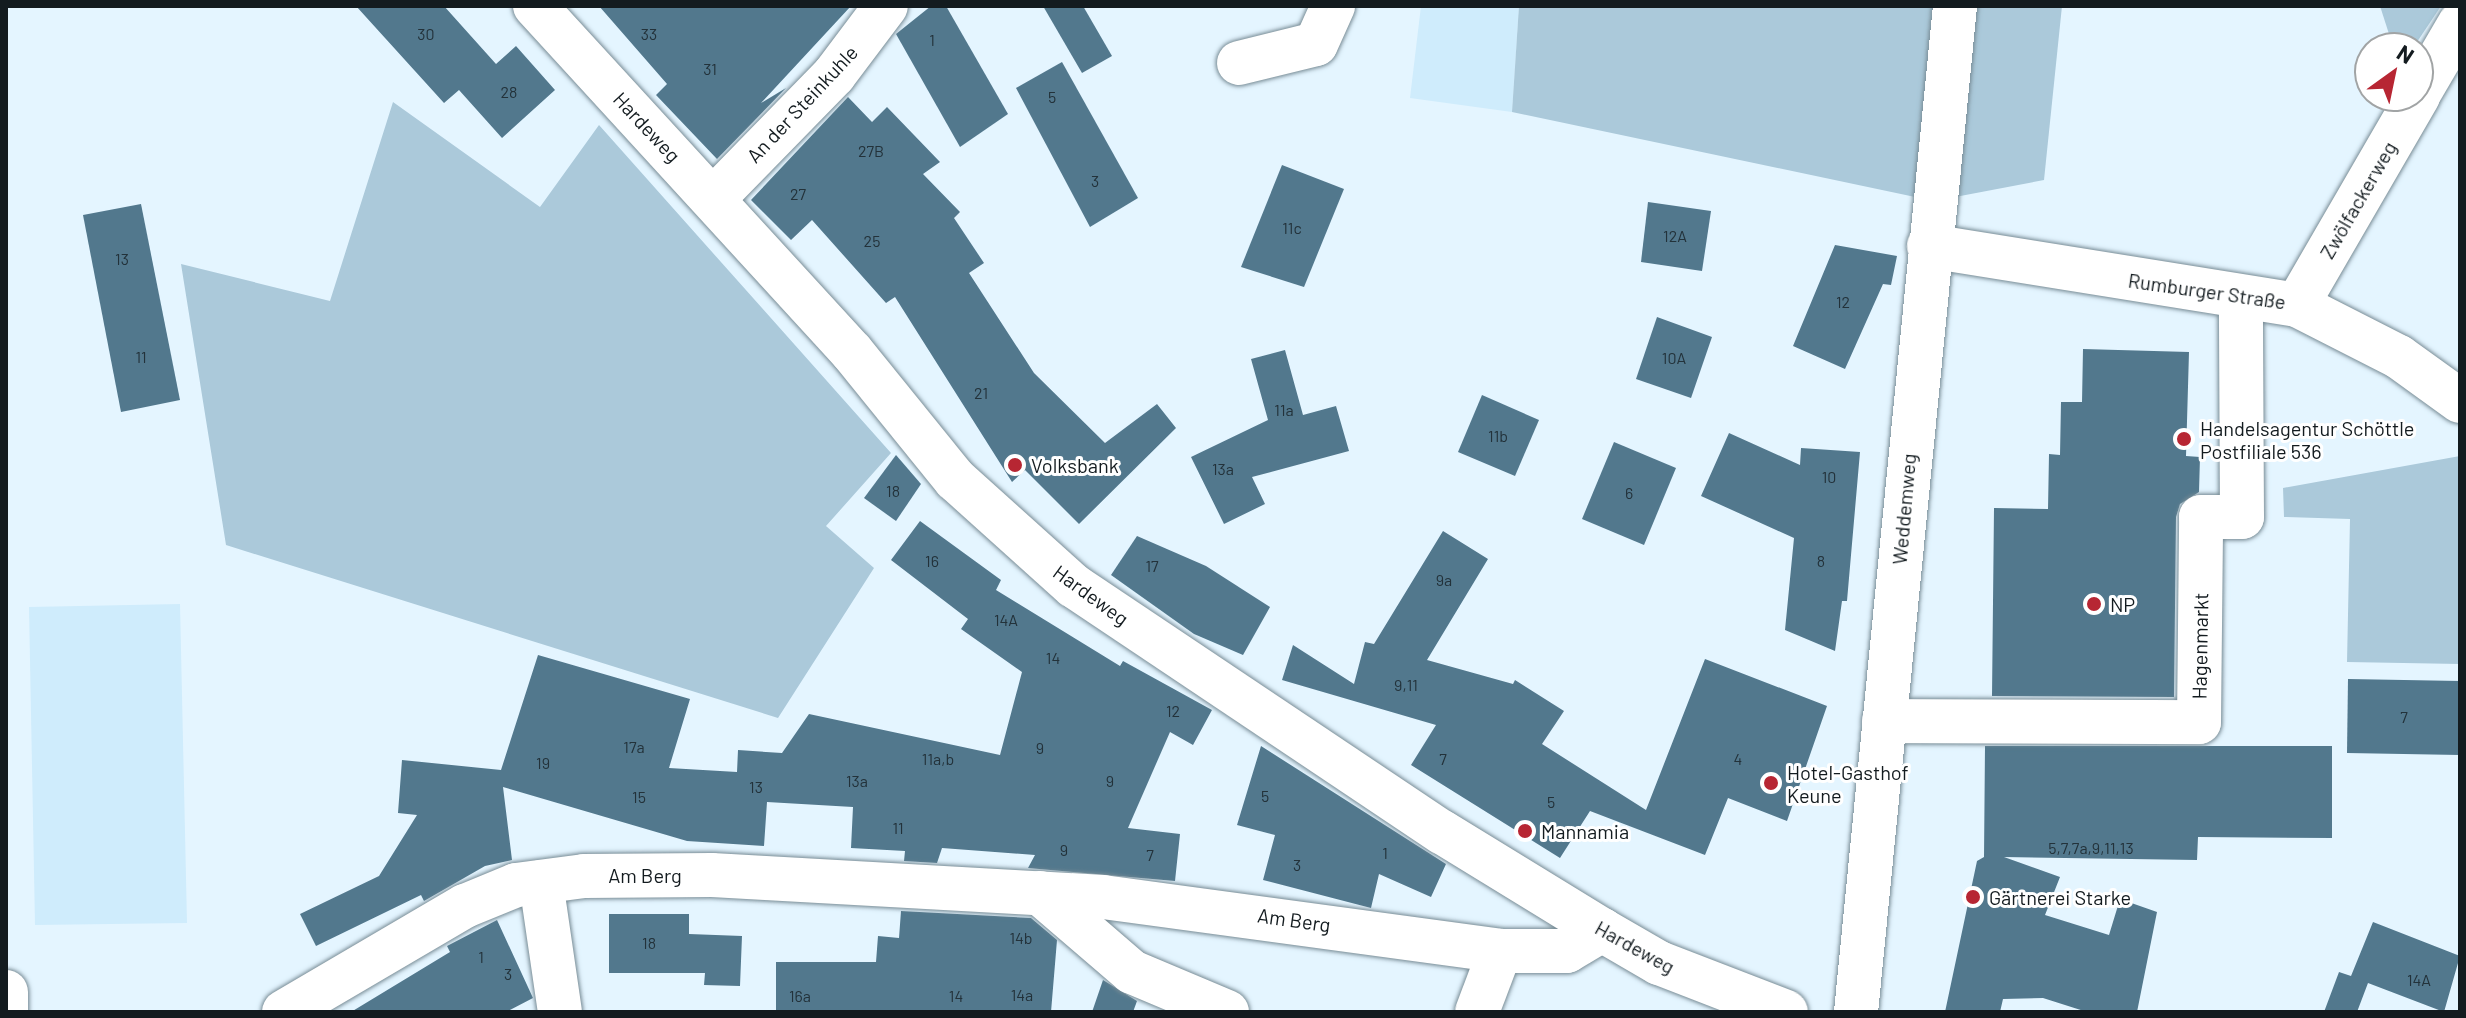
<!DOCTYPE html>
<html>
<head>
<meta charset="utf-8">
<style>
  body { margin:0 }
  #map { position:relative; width:2466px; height:1018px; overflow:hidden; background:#e4f5ff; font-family:Barlow,sans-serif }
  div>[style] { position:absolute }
  .built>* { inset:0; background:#cfecfc }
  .green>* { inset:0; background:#abc9da }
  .building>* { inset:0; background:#52788d }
  .roads { filter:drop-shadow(0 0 2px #788c96) drop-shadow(0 0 2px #788c96) }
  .street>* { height:44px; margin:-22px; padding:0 22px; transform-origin:22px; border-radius:22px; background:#fff }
  .secondary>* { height:44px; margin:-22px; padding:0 22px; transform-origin:22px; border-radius:22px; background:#fff }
  .dots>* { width:22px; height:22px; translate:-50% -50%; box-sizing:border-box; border:4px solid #fff; border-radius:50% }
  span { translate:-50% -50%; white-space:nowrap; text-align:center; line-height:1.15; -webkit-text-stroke:6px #fff; paint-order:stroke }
  .number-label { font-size:16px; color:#23323a }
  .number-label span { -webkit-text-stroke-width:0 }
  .street-label { font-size:20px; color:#131b1f }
  .poi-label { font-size:20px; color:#131b1f }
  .left { translate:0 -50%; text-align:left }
  .frame { position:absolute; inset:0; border:8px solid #131b1f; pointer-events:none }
  .north { position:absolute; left:2354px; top:32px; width:80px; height:80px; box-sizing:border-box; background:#fff; border:2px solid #a1a4a5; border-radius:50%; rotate:33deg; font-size:22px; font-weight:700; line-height:32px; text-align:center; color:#131b1f }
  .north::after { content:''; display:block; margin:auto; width:28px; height:36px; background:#b72633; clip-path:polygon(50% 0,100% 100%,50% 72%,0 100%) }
</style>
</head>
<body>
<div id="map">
  <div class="built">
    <div style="clip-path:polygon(1421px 6px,1519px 6px,1512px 112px,1410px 98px)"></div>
    <div style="clip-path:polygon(180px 604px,187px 923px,35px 925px,29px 607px)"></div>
  </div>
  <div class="green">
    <div style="clip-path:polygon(1519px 6px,2062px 6px,2044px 180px,1934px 201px,1512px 112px)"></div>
    <div style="clip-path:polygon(2380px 6px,2441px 6px,2413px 48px,2389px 34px)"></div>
    <div style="clip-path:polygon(393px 102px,540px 207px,599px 125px,891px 453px,826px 526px,874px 568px,778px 718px,226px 545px,181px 264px,330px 301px)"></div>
    <div style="clip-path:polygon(2460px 456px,2460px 664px,2347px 662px,2350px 519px,2284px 517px,2283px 488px)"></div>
  </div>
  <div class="building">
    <div style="clip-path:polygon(356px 6px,444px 6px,496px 64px,516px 46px,555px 90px,502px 138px,459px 90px,444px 103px)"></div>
    <div style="clip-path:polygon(599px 6px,851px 6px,761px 103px,786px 88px,717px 159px,656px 95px,667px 84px)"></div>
    <div style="clip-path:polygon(931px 6px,946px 6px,1008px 114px,960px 147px,896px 34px)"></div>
    <div style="clip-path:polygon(1043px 6px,1083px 6px,1112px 56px,1082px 73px)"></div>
    <div style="clip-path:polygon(1062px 62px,1138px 198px,1090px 227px,1016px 88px)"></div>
    <div style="clip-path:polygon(848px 97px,872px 122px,887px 107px,940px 162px,923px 174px,960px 212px,954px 218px,984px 263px,969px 273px,1034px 373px,1105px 443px,1157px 404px,1176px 428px,1079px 524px,1025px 470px,1012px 482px,895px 297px,886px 303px,812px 220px,791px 240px,751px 200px)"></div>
    <div style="clip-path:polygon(1282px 165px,1344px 189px,1304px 287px,1241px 267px)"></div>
    <div style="clip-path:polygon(1648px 202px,1711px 211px,1702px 271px,1641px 262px)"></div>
    <div style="clip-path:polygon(141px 204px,180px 400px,121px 412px,83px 215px)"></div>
    <div style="clip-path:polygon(1835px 245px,1897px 256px,1891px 285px,1883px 284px,1845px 369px,1793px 346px)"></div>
    <div style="clip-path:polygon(1657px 317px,1712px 337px,1691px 398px,1636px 379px)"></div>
    <div style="clip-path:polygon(2083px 349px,2189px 352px,2186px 456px,2200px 457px,2199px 492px,2180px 504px,2176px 517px,2174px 697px,1992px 696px,1994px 508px,2048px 509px,2049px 454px,2060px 455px,2061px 402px,2082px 402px)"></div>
    <div style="clip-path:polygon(1285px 350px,1303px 415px,1336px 406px,1349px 451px,1252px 477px,1265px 504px,1224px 524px,1191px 457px,1268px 420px,1251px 359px)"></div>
    <div style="clip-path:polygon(1482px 395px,1539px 420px,1515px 476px,1458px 452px)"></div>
    <div style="clip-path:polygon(1729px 433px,1800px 465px,1801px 448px,1860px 452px,1847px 601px,1842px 601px,1835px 651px,1785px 630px,1794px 538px,1701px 496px)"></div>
    <div style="clip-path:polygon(1614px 442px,1676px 468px,1644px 545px,1582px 519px)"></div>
    <div style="clip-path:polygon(896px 455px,921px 484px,896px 521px,864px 498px)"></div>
    <div style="clip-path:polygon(920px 521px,1001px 580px,996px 590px,1120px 666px,1123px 661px,1212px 710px,1193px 745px,1170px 732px,1128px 828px,1180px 834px,1175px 881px,1028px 868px,1035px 855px,942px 848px,937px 863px,904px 861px,905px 851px,851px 848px,853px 807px,767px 802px,764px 846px,687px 841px,503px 787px,512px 860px,485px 866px,424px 901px,421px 895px,316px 946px,300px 914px,379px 876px,417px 815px,398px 813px,402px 760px,501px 770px,538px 655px,690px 699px,669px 768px,737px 772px,738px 750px,782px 753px,809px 714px,1000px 755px,1022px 672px,961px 629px,968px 619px,891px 560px)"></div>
    <div style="clip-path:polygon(1443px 531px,1488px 559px,1427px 660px,1513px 684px,1515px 680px,1564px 711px,1542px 744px,1646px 810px,1705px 659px,1827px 706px,1787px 821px,1728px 798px,1705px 855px,1590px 811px,1560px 858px,1411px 765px,1436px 725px,1282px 680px,1293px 645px,1354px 684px,1365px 642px,1374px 644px)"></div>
    <div style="clip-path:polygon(1137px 536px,1206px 566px,1270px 607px,1243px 655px,1194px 634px,1111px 575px)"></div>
    <div style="clip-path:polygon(2348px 679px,2460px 681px,2460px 755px,2347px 753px)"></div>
    <div style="clip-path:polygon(1261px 746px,1446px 864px,1431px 897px,1379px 874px,1371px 908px,1263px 880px,1275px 835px,1237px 825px)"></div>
    <div style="clip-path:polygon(1985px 746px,2332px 746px,2332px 838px,2198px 837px,2197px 860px,2004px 857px,2060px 877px,2045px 915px,2109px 935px,2120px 899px,2157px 912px,2137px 1012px,2087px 1012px,2043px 998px,2003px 999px,2000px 1012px,1945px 1012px,1977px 861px,1984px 857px)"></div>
    <div style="clip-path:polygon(901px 911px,1031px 918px,1057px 940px,1051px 1012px,776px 1012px,776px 962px,876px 962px,878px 936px,899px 938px)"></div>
    <div style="clip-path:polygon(609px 914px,689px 914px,689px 934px,742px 936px,740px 986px,704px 985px,705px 973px,609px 973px)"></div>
    <div style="clip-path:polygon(497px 920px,533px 998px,506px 1012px,351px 1012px,450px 952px,447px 946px)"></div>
    <div style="clip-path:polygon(2373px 922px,2460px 956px,2444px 1012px,2368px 983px,2357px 1012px,2324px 1012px,2339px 972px,2351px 976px)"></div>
    <div style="clip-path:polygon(1103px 980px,1137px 1001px,1133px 1012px,1092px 1012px)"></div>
  </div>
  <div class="roads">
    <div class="street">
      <div style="left:535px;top:6px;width:469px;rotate:47.5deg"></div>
      <div style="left:852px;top:352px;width:164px;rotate:51deg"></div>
      <div style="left:955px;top:479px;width:160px;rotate:42deg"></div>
      <div style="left:1074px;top:586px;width:443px;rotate:33.8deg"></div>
      <div style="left:1442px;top:832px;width:188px;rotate:31.5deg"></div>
      <div style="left:1602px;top:930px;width:66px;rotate:30.1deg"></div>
      <div style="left:1659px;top:963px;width:136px;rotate:21.1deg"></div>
      <div style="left:1239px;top:63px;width:79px;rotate:-13.9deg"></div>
      <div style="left:1316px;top:44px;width:42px;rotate:-65.9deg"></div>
      <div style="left:2418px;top:95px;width:83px;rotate:-59.7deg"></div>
      <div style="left:714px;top:198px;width:172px;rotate:-45.7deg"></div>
      <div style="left:834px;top:75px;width:86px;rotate:-53deg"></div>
      <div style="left:1929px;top:246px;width:373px;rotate:9.1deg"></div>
      <div style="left:2297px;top:305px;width:114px;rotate:27deg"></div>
      <div style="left:2399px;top:357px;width:75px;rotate:35.8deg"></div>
      <div style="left:2297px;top:305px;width:241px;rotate:-59.9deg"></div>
      <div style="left:1884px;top:721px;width:315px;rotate:0.2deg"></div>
      <div style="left:2199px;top:722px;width:205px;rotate:-89.4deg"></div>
      <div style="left:2201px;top:517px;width:41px"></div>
      <div style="left:2242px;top:517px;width:220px;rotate:-90.3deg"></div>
      <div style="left:541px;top:882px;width:131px;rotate:81.7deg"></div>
      <div style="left:1040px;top:893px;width:121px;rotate:40.7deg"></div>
      <div style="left:1132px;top:972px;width:103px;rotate:22.8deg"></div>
      <div style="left:6px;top:992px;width:20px;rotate:90deg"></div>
      <div style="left:284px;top:1012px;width:210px;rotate:-30.4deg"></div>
      <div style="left:465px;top:906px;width:55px;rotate:-22.4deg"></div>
      <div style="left:516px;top:885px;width:69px;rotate:-7.5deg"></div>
      <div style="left:584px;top:876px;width:128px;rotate:-0.4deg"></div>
      <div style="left:712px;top:875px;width:392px;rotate:3.2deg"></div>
      <div style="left:1103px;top:897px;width:401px;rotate:7.7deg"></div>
      <div style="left:1500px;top:951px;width:67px"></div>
      <div style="left:1567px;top:951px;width:41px;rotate:-31deg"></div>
      <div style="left:1477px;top:1012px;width:65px;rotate:-69.3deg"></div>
    </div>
    <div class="secondary">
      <div style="left:1856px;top:1012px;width:1011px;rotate:-84.38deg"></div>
    </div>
  </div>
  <div class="dots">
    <div style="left:2184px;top:439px;background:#b72633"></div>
    <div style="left:1015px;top:465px;background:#b72633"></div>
    <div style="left:2094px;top:604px;background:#b72633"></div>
    <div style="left:1771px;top:783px;background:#b72633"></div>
    <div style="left:1525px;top:831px;background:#b72633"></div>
    <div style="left:1973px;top:897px;background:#b72633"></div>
  </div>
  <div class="number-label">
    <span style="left:426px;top:34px">30</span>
    <span style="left:649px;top:34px">33</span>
    <span style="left:932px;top:40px">1</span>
    <span style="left:710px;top:69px">31</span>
    <span style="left:509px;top:92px">28</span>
    <span style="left:1052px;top:97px">5</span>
    <span style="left:871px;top:151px">27B</span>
    <span style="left:1095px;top:181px">3</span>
    <span style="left:798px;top:194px">27</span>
    <span style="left:1292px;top:228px">11c</span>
    <span style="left:1675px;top:236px">12A</span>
    <span style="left:872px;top:241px">25</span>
    <span style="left:122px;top:259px">13</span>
    <span style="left:1843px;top:302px">12</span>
    <span style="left:141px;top:357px">11</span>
    <span style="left:1674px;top:358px">10A</span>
    <span style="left:981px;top:393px">21</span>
    <span style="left:1284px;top:410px">11a</span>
    <span style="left:1498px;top:436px">11b</span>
    <span style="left:1223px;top:469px">13a</span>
    <span style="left:1829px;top:477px">10</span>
    <span style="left:893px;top:491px">18</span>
    <span style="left:1629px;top:493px">6</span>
    <span style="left:932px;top:561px">16</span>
    <span style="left:1821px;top:561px">8</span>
    <span style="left:1152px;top:566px">17</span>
    <span style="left:1444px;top:580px">9a</span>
    <span style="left:1006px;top:620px">14A</span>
    <span style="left:1053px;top:658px">14</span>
    <span style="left:1406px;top:685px">9,11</span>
    <span style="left:1173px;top:711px">12</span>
    <span style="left:2404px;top:717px">7</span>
    <span style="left:634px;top:747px">17a</span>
    <span style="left:1040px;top:748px">9</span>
    <span style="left:938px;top:759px">11a,b</span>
    <span style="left:1443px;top:759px">7</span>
    <span style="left:1738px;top:759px">4</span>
    <span style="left:543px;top:763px">19</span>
    <span style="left:857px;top:781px">13a</span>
    <span style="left:1110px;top:781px">9</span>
    <span style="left:756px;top:787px">13</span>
    <span style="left:1265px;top:796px">5</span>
    <span style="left:639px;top:797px">15</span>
    <span style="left:1551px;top:802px">5</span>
    <span style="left:898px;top:828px">11</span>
    <span style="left:2091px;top:848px">5,7,7a,9,11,13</span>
    <span style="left:1064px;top:850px">9</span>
    <span style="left:1385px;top:853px">1</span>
    <span style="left:1150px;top:855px">7</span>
    <span style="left:1297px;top:865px">3</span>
    <span style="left:1021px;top:938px">14b</span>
    <span style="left:649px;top:943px">18</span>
    <span style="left:481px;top:957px">1</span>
    <span style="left:508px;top:974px">3</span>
    <span style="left:2419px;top:980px">14A</span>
    <span style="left:1022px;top:995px">14a</span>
    <span style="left:800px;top:996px">16a</span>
    <span style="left:956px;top:996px">14</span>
  </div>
  <div class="street-label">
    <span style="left:802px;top:104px;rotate:-47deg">An der Steinkuhle</span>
    <span style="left:647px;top:127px;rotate:47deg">Hardeweg</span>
    <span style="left:2358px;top:200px;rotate:-60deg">Zwölfackerweg</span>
    <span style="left:2207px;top:291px;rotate:8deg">Rumburger Straße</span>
    <span style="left:1904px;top:509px;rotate:-85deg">Weddemweg</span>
    <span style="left:1091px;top:595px;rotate:36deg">Hardeweg</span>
    <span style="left:2200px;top:646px;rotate:-89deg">Hagenmarkt</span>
    <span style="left:645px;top:875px">Am Berg</span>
    <span style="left:1294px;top:920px;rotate:8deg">Am Berg</span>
    <span style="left:1635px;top:947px;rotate:29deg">Hardeweg</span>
  </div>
  <div class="poi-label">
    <span class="left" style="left:2200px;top:440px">Handelsagentur Schöttle<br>Postfiliale 536</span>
    <span class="left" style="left:1031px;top:465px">Volksbank</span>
    <span class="left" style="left:2110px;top:604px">NP</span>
    <span class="left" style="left:1787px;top:784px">Hotel-Gasthof<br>Keune</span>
    <span class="left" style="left:1541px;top:831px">Mannamia</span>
    <span class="left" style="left:1989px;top:897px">Gärtnerei Starke</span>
  </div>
  <div class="frame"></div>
  <div class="north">N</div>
</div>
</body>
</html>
